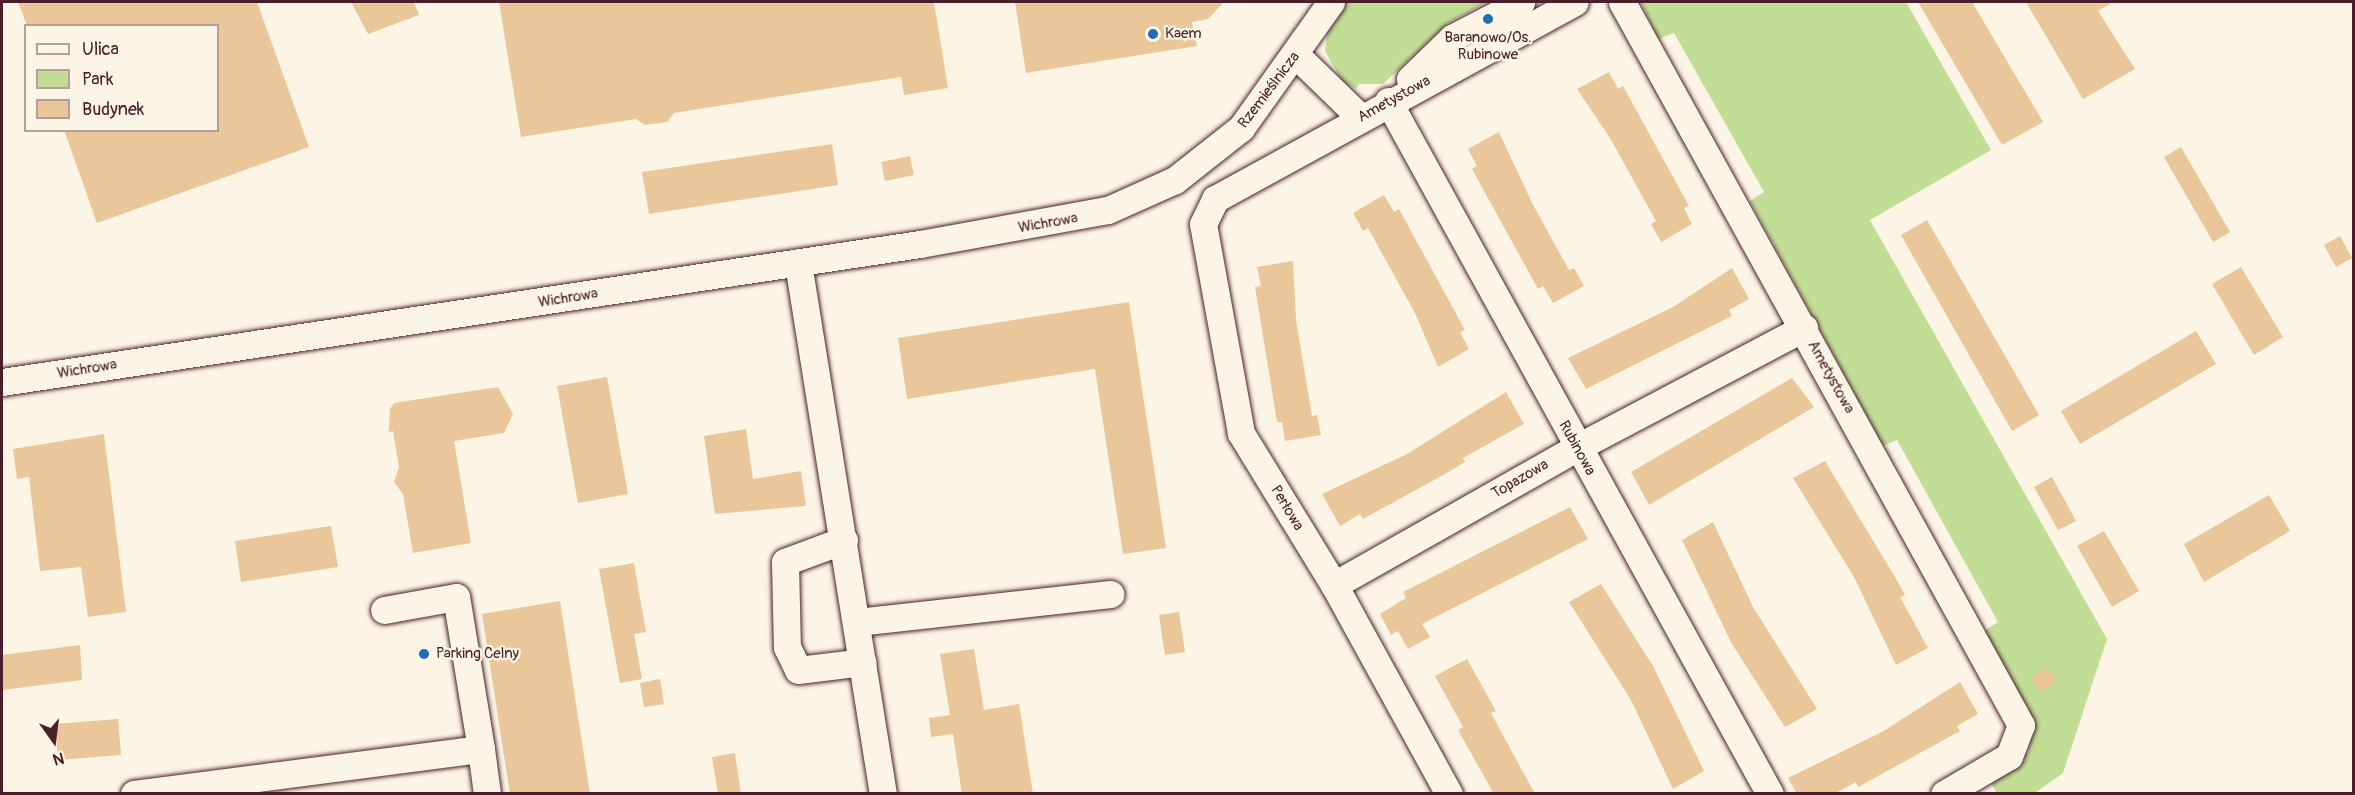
<!DOCTYPE html>
<html>
<head>
<meta charset="utf-8">
<style>
  body { margin:0 }
  #map { position:relative; width:2355px; height:795px; overflow:hidden; background:#fcf5e5; font-family:Pangolin,sans-serif }
  div>[style] { position:absolute }
  .green>* { inset:0; background:#c2de96 }
  .building>* { inset:0; background:#e9c79b }
  .roads { filter:drop-shadow(0 0 2px #4a1f2b) drop-shadow(0 0 2px #4a1f2b) }
  .minor>* { height:27px; margin:-13.5px; padding:0 13.5px; transform-origin:13.5px; border-radius:13.5px; background:#fcf5e5 }
  .dots>* { width:16px; height:16px; translate:-50% -50%; box-sizing:border-box; border:3px solid #fcf5e5; border-radius:50% }
  span { translate:-50% -50%; white-space:nowrap; text-align:center; line-height:1.15; -webkit-text-stroke:4.5px #fcf5e5; paint-order:stroke }
  .poi-label { font-size:15px; color:#4a1f2b }
  .left { translate:0 -50%; text-align:left }
  .street-label { font-size:15px; color:#4a1f2b }
  .frame { position:absolute; inset:0; border:3px solid #4a1f2b; pointer-events:none }
  .legend { position:absolute; left:24px; top:24px; width:195px; height:108px; box-sizing:border-box; background:#fcf5e5; border:2px solid #b59f9b; margin:0; padding:8px 10px; list-style:none; font-size:18px; color:#4a1f2b }
  .legend li { display:flex; align-items:center; gap:12px; height:30px }
  .legend b { width:30px; border:2px solid #b59f9b }
  .north { position:absolute; left:24px; top:711px; width:60px; height:60px; -webkit-text-stroke:4px #fcf5e5; paint-order:stroke; rotate:166deg; font-size:16px; font-weight:700; line-height:24px; text-align:center; color:#4a1f2b }
  .north::after { content:''; display:block; margin:auto; width:21px; height:27px; background:#4a1f2b; clip-path:polygon(50% 0,100% 100%,50% 72%,0 100%) }
</style>
</head>
<body>
<div id="map">
  <div class="green">
    <div style="clip-path:polygon(1346px 2px,1487px 2px,1448px 23px,1383px 84px,1359px 84px,1356px 89px,1342px 81px,1325px 51px,1328px 27px)"></div>
    <div style="clip-path:polygon(1641px 2px,1906px 2px,1991px 150px,1870px 220px,2107px 639px,2063px 773px,2035px 793px,1997px 793px,1990px 782px,2028px 752px,2033px 723px,1984px 631px,1998px 622px,1897px 440px,1883px 446px,1750px 201px,1764px 192px,1674px 33px,1658px 39px)"></div>
  </div>
  <div class="building">
    <div style="clip-path:polygon(18px 2px,257px 2px,309px 147px,97px 223px,64px 130px,218px 130px,218px 26px,27px 26px)"></div>
    <div style="clip-path:polygon(351px 2px,414px 2px,419px 15px,368px 34px)"></div>
    <div style="clip-path:polygon(499px 2px,934px 2px,948px 88px,904px 95px,901px 77px,674px 113px,667px 122px,645px 125px,636px 119px,521px 137px)"></div>
    <div style="clip-path:polygon(1015px 2px,1224px 2px,1208px 19px,1192px 22px,1197px 46px,1026px 73px)"></div>
    <div style="clip-path:polygon(1918px 2px,1972px 2px,2043px 122px,2002px 145px)"></div>
    <div style="clip-path:polygon(2026px 2px,2113px 2px,2098px 11px,2135px 69px,2083px 99px)"></div>
    <div style="clip-path:polygon(1609px 72px,1618px 89px,1623px 86px,1689px 206px,1684px 208px,1692px 224px,1661px 242px,1651px 224px,1656px 221px,1610px 138px,1577px 89px)"></div>
    <div style="clip-path:polygon(1499px 132px,1532px 203px,1569px 270px,1574px 268px,1584px 286px,1553px 303px,1543px 286px,1538px 289px,1472px 169px,1477px 166px,1468px 149px)"></div>
    <div style="clip-path:polygon(832px 144px,838px 185px,649px 214px,642px 172px)"></div>
    <div style="clip-path:polygon(2181px 147px,2230px 232px,2213px 242px,2164px 157px)"></div>
    <div style="clip-path:polygon(910px 156px,914px 175px,885px 181px,881px 162px)"></div>
    <div style="clip-path:polygon(1384px 195px,1394px 212px,1399px 209px,1465px 330px,1460px 332px,1469px 349px,1438px 367px,1415px 313px,1368px 228px,1363px 231px,1353px 213px)"></div>
    <div style="clip-path:polygon(1927px 220px,2039px 415px,2012px 431px,1901px 235px)"></div>
    <div style="clip-path:polygon(2340px 236px,2352px 258px,2336px 267px,2324px 245px)"></div>
    <div style="clip-path:polygon(1293px 261px,1296px 320px,1312px 416px,1317px 415px,1321px 435px,1285px 441px,1282px 422px,1277px 422px,1255px 287px,1261px 286px,1257px 267px)"></div>
    <div style="clip-path:polygon(2241px 267px,2283px 337px,2254px 355px,2212px 284px)"></div>
    <div style="clip-path:polygon(1732px 268px,1749px 299px,1729px 310px,1732px 316px,1586px 389px,1568px 358px,1673px 307px)"></div>
    <div style="clip-path:polygon(1129px 302px,1166px 548px,1123px 554px,1095px 369px,907px 399px,898px 338px)"></div>
    <div style="clip-path:polygon(2196px 331px,2216px 364px,2080px 444px,2061px 411px)"></div>
    <div style="clip-path:polygon(607px 377px,628px 494px,578px 503px,557px 386px)"></div>
    <div style="clip-path:polygon(1792px 378px,1814px 407px,1649px 505px,1631px 472px)"></div>
    <div style="clip-path:polygon(498px 387px,513px 414px,504px 433px,454px 441px,471px 543px,413px 553px,403px 494px,394px 482px,399px 467px,393px 431px,389px 432px,390px 409px,394px 403px)"></div>
    <div style="clip-path:polygon(1506px 392px,1524px 424px,1463px 458px,1465px 462px,1445px 474px,1363px 519px,1360px 514px,1340px 526px,1322px 494px,1407px 454px)"></div>
    <div style="clip-path:polygon(746px 429px,753px 479px,801px 471px,806px 506px,715px 514px,704px 436px)"></div>
    <div style="clip-path:polygon(104px 434px,126px 612px,88px 617px,81px 567px,40px 571px,29px 477px,17px 479px,13px 449px)"></div>
    <div style="clip-path:polygon(1825px 461px,1895px 577px,1905px 595px,1900px 597px,1928px 648px,1896px 665px,1854px 577px,1793px 478px)"></div>
    <div style="clip-path:polygon(2052px 477px,2076px 521px,2058px 530px,2034px 487px)"></div>
    <div style="clip-path:polygon(2269px 495px,2290px 531px,2204px 582px,2184px 544px)"></div>
    <div style="clip-path:polygon(1570px 507px,1588px 539px,1422px 624px,1430px 637px,1408px 649px,1398px 631px,1391px 635px,1380px 614px,1406px 598px,1403px 592px)"></div>
    <div style="clip-path:polygon(1713px 522px,1753px 607px,1817px 709px,1785px 727px,1732px 644px,1682px 540px)"></div>
    <div style="clip-path:polygon(331px 526px,338px 567px,241px 582px,235px 541px)"></div>
    <div style="clip-path:polygon(2104px 531px,2139px 591px,2112px 607px,2077px 546px)"></div>
    <div style="clip-path:polygon(634px 563px,646px 632px,634px 634px,642px 679px,620px 683px,599px 569px)"></div>
    <div style="clip-path:polygon(1601px 584px,1653px 666px,1704px 771px,1673px 789px,1631px 700px,1569px 602px)"></div>
    <div style="clip-path:polygon(560px 601px,590px 794px,510px 794px,482px 614px)"></div>
    <div style="clip-path:polygon(1179px 612px,1185px 652px,1165px 655px,1159px 615px)"></div>
    <div style="clip-path:polygon(80px 645px,82px 680px,2px 690px,2px 655px)"></div>
    <div style="clip-path:polygon(974px 649px,984px 710px,1019px 704px,1033px 794px,962px 794px,953px 734px,931px 737px,929px 718px,950px 715px,940px 654px)"></div>
    <div style="clip-path:polygon(1467px 659px,1496px 711px,1491px 713px,1535px 794px,1494px 794px,1458px 730px,1463px 727px,1435px 676px)"></div>
    <div style="clip-path:polygon(2048px 667px,2057px 682px,2040px 692px,2031px 678px)"></div>
    <div style="clip-path:polygon(660px 679px,664px 704px,644px 707px,640px 683px)"></div>
    <div style="clip-path:polygon(1960px 682px,1978px 714px,1957px 726px,1960px 731px,1858px 787px,1856px 782px,1834px 794px,1797px 794px,1788px 778px,1882px 732px)"></div>
    <div style="clip-path:polygon(118px 719px,121px 755px,58px 760px,55px 724px)"></div>
    <div style="clip-path:polygon(735px 753px,741px 794px,718px 794px,712px 757px)"></div>
  </div>
  <div class="roads">
    <div class="minor">
      <div style="left:1622px;top:2px;width:826px;rotate:61.11deg"></div>
      <div style="left:2021px;top:725px;width:33px;rotate:111deg"></div>
      <div style="left:2009px;top:756px;width:75px;rotate:149.7deg"></div>
      <div style="left:1296px;top:55px;width:89px;rotate:44.1deg"></div>
      <div style="left:1410px;top:79px;width:59px;rotate:-44.3deg"></div>
      <div style="left:1452px;top:38px;width:78px;rotate:-27.6deg"></div>
      <div style="left:1388px;top:101px;width:791px;rotate:61.14deg"></div>
      <div style="left:798px;top:263px;width:538px;rotate:80.91deg"></div>
      <div style="left:2px;top:382px;width:928px;rotate:-8.55deg"></div>
      <div style="left:920px;top:244px;width:191px;rotate:-10.3deg"></div>
      <div style="left:1108px;top:210px;width:73px;rotate:-24.1deg"></div>
      <div style="left:1175px;top:180px;width:84px;rotate:-38.2deg"></div>
      <div style="left:1241px;top:128px;width:155px;rotate:-54.5deg"></div>
      <div style="left:844px;top:540px;width:63px;rotate:159.6deg"></div>
      <div style="left:785px;top:562px;width:85px;rotate:88.7deg"></div>
      <div style="left:787px;top:647px;width:25px;rotate:64deg"></div>
      <div style="left:798px;top:670px;width:65px;rotate:-7deg"></div>
      <div style="left:1334px;top:585px;width:278px;rotate:-29.5deg"></div>
      <div style="left:1576px;top:448px;width:258px;rotate:-27.8deg"></div>
      <div style="left:857px;top:622px;width:255px;rotate:-6.3deg"></div>
      <div style="left:481px;top:749px;width:45px;rotate:82.4deg"></div>
      <div style="left:134px;top:794px;width:350px;rotate:-7.4deg"></div>
      <div style="left:481px;top:749px;width:154px;rotate:-99.3deg"></div>
      <div style="left:456px;top:597px;width:73px;rotate:169.8deg"></div>
      <div style="left:1449px;top:794px;width:239px;rotate:-118.8deg"></div>
      <div style="left:1334px;top:585px;width:178px;rotate:-121.5deg"></div>
      <div style="left:1241px;top:433px;width:212px;rotate:-100.3deg"></div>
      <div style="left:1203px;top:224px;width:28px;rotate:-64deg"></div>
      <div style="left:1215px;top:199px;width:410px;rotate:-28.7deg"></div>
    </div>
  </div>
  <div class="dots">
    <div style="left:1488px;top:19px;background:#1f6fb2"></div>
    <div style="left:1153px;top:34px;background:#1f6fb2"></div>
    <div style="left:424px;top:654px;background:#1f6fb2"></div>
  </div>
  <div class="poi-label">
    <span class="left" style="left:1165px;top:34px">Kaem</span>
    <span style="left:1488px;top:46px">Baranowo/Os.<br>Rubinowe</span>
    <span class="left" style="left:436px;top:654px">Parking Celny</span>
  </div>
  <div class="street-label">
    <span style="left:1269px;top:90px;rotate:-53deg">Rzemieślnicza</span>
    <span style="left:1394px;top:99px;rotate:-29deg">Ametystowa</span>
    <span style="left:1048px;top:223px;rotate:-10deg">Wichrowa</span>
    <span style="left:568px;top:298px;rotate:-9deg">Wichrowa</span>
    <span style="left:87px;top:369px;rotate:-9deg">Wichrowa</span>
    <span style="left:1831px;top:377px;rotate:61deg">Ametystowa</span>
    <span style="left:1577px;top:448px;rotate:61deg">Rubinowa</span>
    <span style="left:1520px;top:479px;rotate:-30deg">Topazowa</span>
    <span style="left:1287px;top:508px;rotate:59deg">Perłowa</span>
  </div>
  <div class="frame"></div>
  <ul class="legend">
  <li><b style="height:8px;background:#fcf5e5"></b>Ulica</li>
  <li><b style="height:16px;background:#c2de96"></b>Park</li>
  <li><b style="height:16px;background:#e9c79b"></b>Budynek</li>
  </ul>
  <div class="north">N</div>
</div>
</body>
</html>
